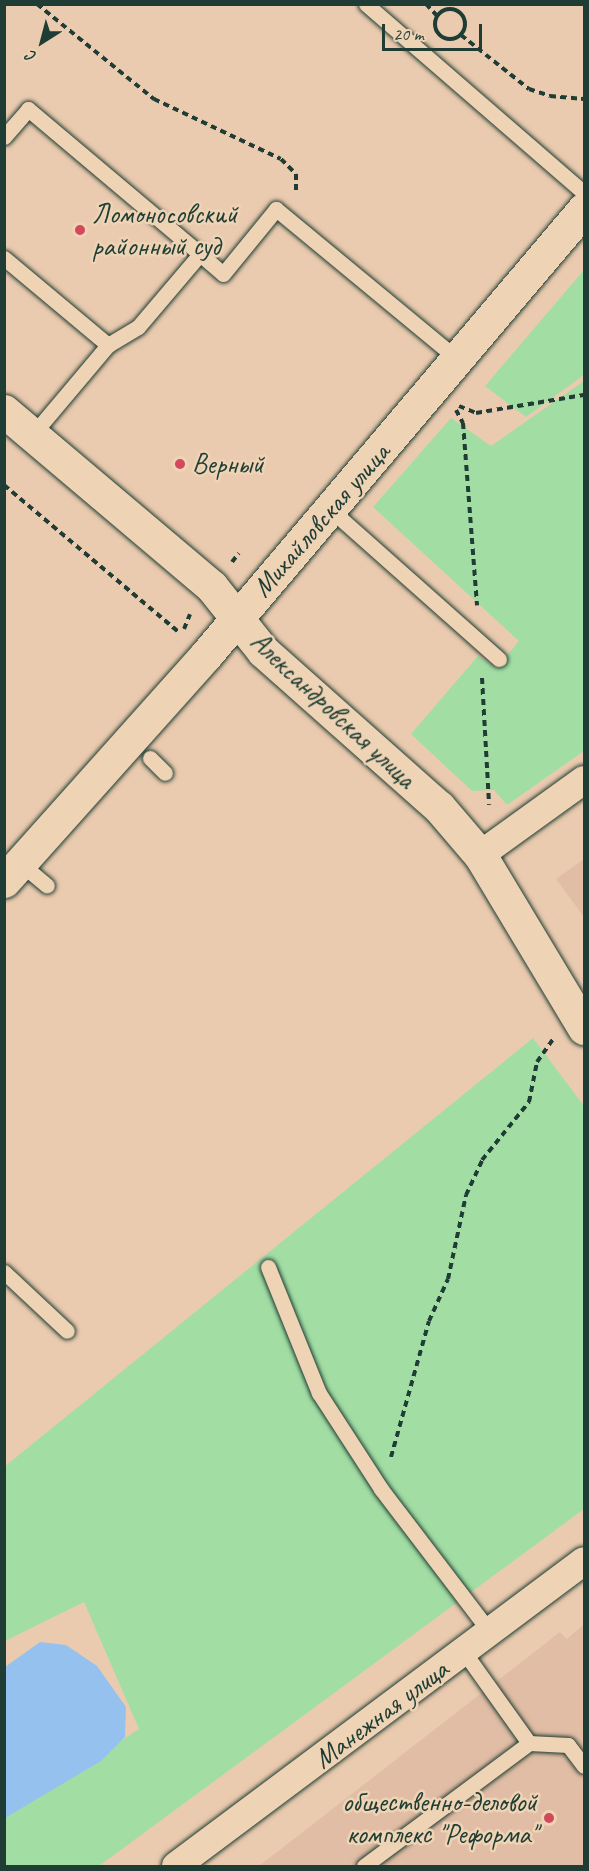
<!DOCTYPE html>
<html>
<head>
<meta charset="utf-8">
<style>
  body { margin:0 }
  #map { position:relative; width:589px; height:1871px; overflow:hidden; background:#ebcbaf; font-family:Caveat,sans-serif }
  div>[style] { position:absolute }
  .built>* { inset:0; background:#e2bda5 }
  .green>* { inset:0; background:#a2dea4 }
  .water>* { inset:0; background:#95c1ef }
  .path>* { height:4px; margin-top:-2px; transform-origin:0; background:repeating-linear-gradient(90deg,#1f3d34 0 6px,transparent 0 10.5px) }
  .path>.ring { margin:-2px; padding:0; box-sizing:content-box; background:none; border:4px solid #1f3d34; border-radius:50% }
  .roads { filter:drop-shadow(0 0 2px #1f3d34) drop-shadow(0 0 2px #1f3d34) }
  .lane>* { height:15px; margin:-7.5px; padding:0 7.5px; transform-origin:7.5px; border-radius:7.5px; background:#eed3b5 }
  .street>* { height:28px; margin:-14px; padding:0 14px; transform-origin:14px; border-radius:14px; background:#eed3b5 }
  .secondary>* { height:33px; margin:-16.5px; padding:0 16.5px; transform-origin:16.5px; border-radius:16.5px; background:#eed3b5 }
  .dots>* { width:16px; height:16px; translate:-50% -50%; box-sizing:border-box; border:3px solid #eed3b5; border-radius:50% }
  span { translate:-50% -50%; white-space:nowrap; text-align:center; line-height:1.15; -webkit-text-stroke:5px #eed3b5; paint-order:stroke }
  .poi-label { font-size:28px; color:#1f3d34 }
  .left { translate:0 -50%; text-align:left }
  .right { translate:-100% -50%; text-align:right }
  .street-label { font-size:28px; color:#1f3d34 }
  .frame { position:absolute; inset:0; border:6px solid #1f3d34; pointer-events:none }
  .north { position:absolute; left:12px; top:12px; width:60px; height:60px; -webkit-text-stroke:4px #eed3b5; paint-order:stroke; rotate:216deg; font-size:16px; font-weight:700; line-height:24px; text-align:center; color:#1f3d34 }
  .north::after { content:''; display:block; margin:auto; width:21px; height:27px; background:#1f3d34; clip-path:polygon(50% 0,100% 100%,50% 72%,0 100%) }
  .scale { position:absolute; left:382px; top:24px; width:100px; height:27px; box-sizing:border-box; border:3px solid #1f3d34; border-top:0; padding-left:8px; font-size:18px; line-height:21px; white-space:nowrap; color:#1f3d34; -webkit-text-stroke:4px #eed3b5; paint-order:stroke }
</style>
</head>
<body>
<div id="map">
  <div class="built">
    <div style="clip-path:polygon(584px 859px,584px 917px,556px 879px)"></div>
    <div style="clip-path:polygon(584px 1624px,584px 1866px,259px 1866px,560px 1632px,567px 1639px)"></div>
  </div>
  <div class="green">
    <div style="clip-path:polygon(584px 270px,584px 375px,526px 417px,485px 386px)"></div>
    <div style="clip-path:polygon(584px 381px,584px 751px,507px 805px,494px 790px,472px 791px,411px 734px,478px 656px,496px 668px,519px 641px,373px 507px,451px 418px,491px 446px)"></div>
    <div style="clip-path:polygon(533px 1038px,584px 1106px,584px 1509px,99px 1866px,5px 1866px,5px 1816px,139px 1729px,84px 1602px,5px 1641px,4px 1467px)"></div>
  </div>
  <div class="water">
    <div style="clip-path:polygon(40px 1642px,66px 1645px,97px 1666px,126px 1707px,125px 1737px,101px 1761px,5px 1818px,5px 1667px)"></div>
  </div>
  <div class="path">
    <div style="left:37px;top:4px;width:151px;rotate:39.1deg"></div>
    <div style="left:154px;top:99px;width:140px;rotate:25.3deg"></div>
    <div style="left:281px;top:159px;width:21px;rotate:45deg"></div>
    <div style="left:296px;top:174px;width:20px;rotate:90deg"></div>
    <div style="left:426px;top:4px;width:16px;rotate:47deg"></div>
    <div class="ring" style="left:435px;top:9px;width:26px;height:26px"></div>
    <div style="left:461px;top:35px;width:87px;rotate:38.5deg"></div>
    <div style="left:529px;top:89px;width:22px;rotate:18deg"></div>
    <div style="left:550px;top:96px;width:34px;rotate:5deg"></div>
    <div style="left:459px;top:406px;width:18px;rotate:22deg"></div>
    <div style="left:476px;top:413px;width:109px;rotate:-9.5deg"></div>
    <div style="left:456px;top:410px;width:15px;rotate:62deg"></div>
    <div style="left:463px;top:423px;width:183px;rotate:85.6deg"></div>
    <div style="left:4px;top:485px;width:230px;rotate:40.1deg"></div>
    <div style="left:232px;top:562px;width:11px;rotate:-52deg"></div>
    <div style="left:184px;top:629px;width:16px;rotate:-68deg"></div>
    <div style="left:482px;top:678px;width:127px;rotate:86.8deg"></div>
    <div style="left:391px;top:1457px;width:141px;rotate:-74.4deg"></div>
    <div style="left:429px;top:1321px;width:46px;rotate:-65.7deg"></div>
    <div style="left:448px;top:1279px;width:86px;rotate:-77.9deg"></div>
    <div style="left:466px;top:1195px;width:38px;rotate:-65deg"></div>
    <div style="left:482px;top:1160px;width:75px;rotate:-51deg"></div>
    <div style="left:529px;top:1102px;width:41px;rotate:-78.7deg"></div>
    <div style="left:537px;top:1062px;width:28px;rotate:-55deg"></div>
  </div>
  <div class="roads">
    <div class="lane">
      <div style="left:366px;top:4px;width:289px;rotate:40.9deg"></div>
      <div style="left:4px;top:137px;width:37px;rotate:-49deg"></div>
      <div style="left:28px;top:109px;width:225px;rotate:40.1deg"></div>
      <div style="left:200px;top:254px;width:96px;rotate:130.3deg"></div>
      <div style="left:138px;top:327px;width:35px;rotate:149deg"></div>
      <div style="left:200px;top:254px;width:30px;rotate:41deg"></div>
      <div style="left:223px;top:274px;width:84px;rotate:-50.8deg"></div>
      <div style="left:276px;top:209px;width:235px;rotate:39.6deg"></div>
      <div style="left:4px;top:258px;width:136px;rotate:39.9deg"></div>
      <div style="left:108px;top:345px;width:116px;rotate:130.1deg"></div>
      <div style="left:330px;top:509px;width:226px;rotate:41.6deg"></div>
      <div style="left:150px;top:758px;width:21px;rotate:45deg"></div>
      <div style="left:20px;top:863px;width:35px;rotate:40deg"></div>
      <div style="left:268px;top:1267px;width:136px;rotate:68deg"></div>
      <div style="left:319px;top:1393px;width:114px;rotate:57.1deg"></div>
      <div style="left:381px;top:1489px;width:180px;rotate:52.7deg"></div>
      <div style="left:4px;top:1272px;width:86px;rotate:43.1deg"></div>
      <div style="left:464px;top:1652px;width:112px;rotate:54.5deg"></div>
      <div style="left:364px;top:1866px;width:206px;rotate:-36.7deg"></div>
      <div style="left:529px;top:1743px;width:39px;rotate:3deg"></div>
      <div style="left:568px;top:1745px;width:26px;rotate:53deg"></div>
    </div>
    <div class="street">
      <div style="left:480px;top:855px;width:128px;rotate:-35.8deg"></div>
      <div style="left:176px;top:1866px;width:509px;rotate:-36.78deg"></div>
    </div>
    <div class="secondary">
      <div style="left:4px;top:411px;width:272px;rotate:40.2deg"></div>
      <div style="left:212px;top:587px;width:82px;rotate:51.4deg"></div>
      <div style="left:263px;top:651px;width:235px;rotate:41.6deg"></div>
      <div style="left:439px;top:807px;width:63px;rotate:49.5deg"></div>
      <div style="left:480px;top:855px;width:202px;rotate:59deg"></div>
      <div style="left:4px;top:881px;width:303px;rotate:-48.2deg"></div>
      <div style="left:206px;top:655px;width:585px;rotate:-49.72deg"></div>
    </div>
  </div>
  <div class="dots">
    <div style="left:80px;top:230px;background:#d1495b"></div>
    <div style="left:180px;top:464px;background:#d1495b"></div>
    <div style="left:549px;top:1818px;background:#d1495b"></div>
  </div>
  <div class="poi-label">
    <span class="left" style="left:92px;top:230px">Ломоносовский<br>районный суд</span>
    <span class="left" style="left:192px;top:464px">Верный</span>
    <span class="right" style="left:537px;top:1818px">oбщеcтвенно-деловoй<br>кoмплeкc "Peфoрма"</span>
  </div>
  <div class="street-label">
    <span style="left:321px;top:520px;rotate:-49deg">Михайловская улица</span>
    <span style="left:333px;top:710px;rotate:43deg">Александровская улица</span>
    <span style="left:381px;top:1714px;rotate:-37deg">Манежная улица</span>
  </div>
  <div class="frame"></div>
  <div class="north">С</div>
  <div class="scale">20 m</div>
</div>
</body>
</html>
